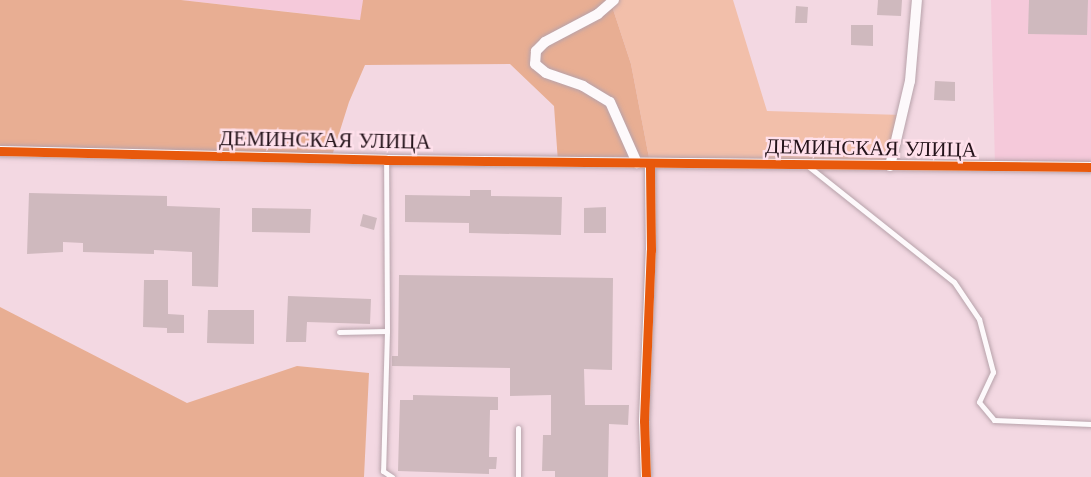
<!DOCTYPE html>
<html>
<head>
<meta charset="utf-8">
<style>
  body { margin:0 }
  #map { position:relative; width:1091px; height:477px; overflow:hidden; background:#f3d8e2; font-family:"Libre Baskerville",serif }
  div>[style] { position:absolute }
  .built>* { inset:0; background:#f5c9da }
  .green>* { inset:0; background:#f2bfaa }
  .forest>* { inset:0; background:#e8ae93 }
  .building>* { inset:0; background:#cfb9be }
  .roads { filter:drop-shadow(0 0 2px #b7a2aa) drop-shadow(0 0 2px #b7a2aa) }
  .lane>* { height:5px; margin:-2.5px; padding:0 2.5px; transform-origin:2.5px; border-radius:2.5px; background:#fdf9fb }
  .street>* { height:10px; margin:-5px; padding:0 5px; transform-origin:5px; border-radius:5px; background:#fdf9fb }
  .cycleway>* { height:9px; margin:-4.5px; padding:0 4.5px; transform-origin:4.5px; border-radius:4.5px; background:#e8590c }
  span { translate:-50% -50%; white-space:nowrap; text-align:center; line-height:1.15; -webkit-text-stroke:5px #ffe0eb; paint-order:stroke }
  .street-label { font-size:21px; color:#24131a }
</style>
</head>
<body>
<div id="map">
  <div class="built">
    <div style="clip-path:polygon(181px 0,363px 0,361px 20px)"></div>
    <div style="clip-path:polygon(991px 0,1091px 0,1091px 167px,995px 167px)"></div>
  </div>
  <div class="green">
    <div style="clip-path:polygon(610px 0,733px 0,767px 111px,902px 115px,890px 166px,650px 163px,631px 64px)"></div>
  </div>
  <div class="forest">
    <div style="clip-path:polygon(0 0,181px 0,360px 20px,363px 0,610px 0,631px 64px,650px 163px,558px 162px,554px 106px,510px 64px,365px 65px,349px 102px,331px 159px,0 151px)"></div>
    <div style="clip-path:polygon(0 307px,187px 403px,297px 366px,369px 373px,364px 477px,0 477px)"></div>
  </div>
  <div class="building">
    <div style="clip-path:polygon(878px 0,902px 0,901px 16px,877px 15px)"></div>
    <div style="clip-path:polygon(1029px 0,1088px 0,1087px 35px,1028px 34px)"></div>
    <div style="clip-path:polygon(796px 6px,808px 7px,807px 23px,795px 23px)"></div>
    <div style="clip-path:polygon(851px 25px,873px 25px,873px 46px,851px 45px)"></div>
    <div style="clip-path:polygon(935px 81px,955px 82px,955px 101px,934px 100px)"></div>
    <div style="clip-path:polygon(470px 190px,491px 190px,491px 196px,562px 197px,561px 235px,469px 233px,469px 223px,405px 222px,405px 195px,470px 196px)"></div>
    <div style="clip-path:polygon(29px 193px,167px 196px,167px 206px,220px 208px,218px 287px,192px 286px,192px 252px,154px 250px,154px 254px,83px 252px,83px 243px,63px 242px,63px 252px,27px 254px)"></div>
    <div style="clip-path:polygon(606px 207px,606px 233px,584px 233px,584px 208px)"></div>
    <div style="clip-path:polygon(252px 208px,311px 209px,310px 233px,252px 232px)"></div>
    <div style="clip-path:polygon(363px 214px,377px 218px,374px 230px,360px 226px)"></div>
    <div style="clip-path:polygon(399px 275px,613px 278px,612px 370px,584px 369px,585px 405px,629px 405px,628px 425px,609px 424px,608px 477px,555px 477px,555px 471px,542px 471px,543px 435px,551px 435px,551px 395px,510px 396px,510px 368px,392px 366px,392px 356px,398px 356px)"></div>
    <div style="clip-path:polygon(144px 280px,168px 280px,168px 314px,184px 315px,184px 333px,167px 333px,167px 328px,143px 327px)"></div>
    <div style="clip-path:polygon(288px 296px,371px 299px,370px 324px,307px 322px,306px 342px,286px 342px)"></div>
    <div style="clip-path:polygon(208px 310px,254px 310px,254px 344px,207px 343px)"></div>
    <div style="clip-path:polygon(413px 395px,498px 397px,498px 410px,490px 410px,489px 457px,497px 457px,496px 469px,489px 469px,489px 474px,398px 471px,400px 400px,413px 400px)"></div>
  </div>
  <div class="roads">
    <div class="lane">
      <div style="left:808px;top:166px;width:186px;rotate:38.5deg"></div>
      <div style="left:954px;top:282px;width:45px;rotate:56deg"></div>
      <div style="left:979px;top:319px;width:55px;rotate:75.2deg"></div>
      <div style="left:993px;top:372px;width:33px;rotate:115deg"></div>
      <div style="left:979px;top:402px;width:23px;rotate:50deg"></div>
      <div style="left:994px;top:420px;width:97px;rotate:2.4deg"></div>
      <div style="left:387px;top:331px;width:140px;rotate:91.6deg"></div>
      <div style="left:383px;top:471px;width:11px;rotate:34deg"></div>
      <div style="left:339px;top:332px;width:48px;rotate:-1.2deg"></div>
      <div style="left:387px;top:331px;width:171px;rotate:-90.3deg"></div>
      <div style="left:518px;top:428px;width:49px;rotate:90deg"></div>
    </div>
    <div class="street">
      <div style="left:614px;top:0;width:21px;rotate:139deg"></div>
      <div style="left:598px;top:14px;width:60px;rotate:152.2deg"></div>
      <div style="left:545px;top:42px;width:13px;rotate:135deg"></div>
      <div style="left:536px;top:51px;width:13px;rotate:94deg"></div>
      <div style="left:535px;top:64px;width:14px;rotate:39deg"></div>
      <div style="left:546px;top:73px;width:39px;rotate:19deg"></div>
      <div style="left:583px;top:86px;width:31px;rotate:31deg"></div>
      <div style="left:610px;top:102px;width:67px;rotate:66.1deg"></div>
      <div style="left:0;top:151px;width:386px;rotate:1.3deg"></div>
      <div style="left:386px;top:160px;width:705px;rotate:0.57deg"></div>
      <div style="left:890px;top:166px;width:87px;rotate:-76.8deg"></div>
      <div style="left:910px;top:81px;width:81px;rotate:-85.1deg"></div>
      <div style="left:646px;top:477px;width:56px;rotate:-92deg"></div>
      <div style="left:644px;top:421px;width:171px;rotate:-87.7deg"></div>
      <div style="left:651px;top:250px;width:87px;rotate:-90.7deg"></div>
    </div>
  </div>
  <div class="cycleway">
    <div style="left:0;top:151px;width:386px;rotate:1.3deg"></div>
    <div style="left:386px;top:160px;width:705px;rotate:0.57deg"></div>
    <div style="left:646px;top:477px;width:56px;rotate:-92deg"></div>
    <div style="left:644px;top:421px;width:171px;rotate:-87.7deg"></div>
    <div style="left:651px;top:250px;width:87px;rotate:-90.7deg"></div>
  </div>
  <div class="street-label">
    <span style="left:325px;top:140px;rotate:1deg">ДЕМИНСКАЯ УЛИЦА</span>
    <span style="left:871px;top:148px;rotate:1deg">ДЕМИНСКАЯ УЛИЦА</span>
  </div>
</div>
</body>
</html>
